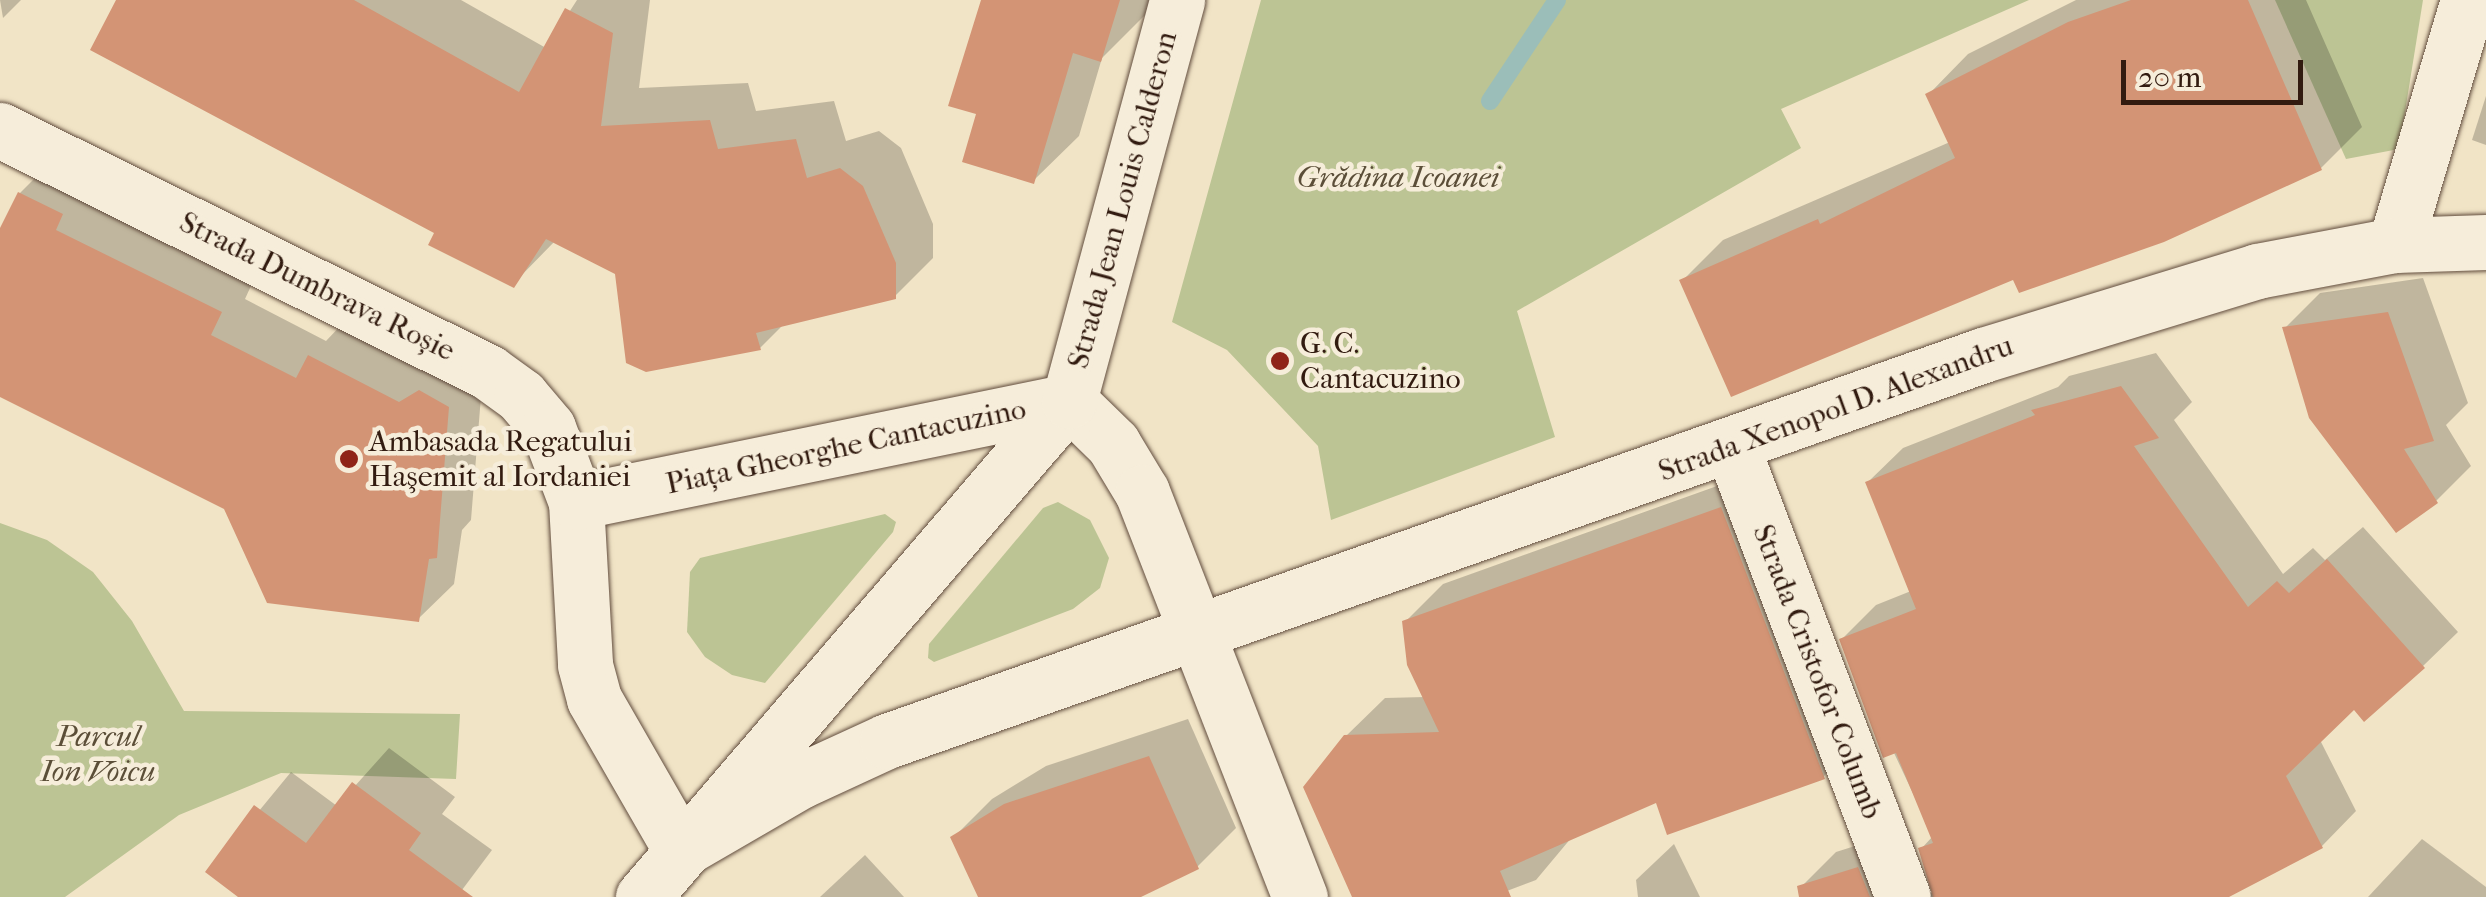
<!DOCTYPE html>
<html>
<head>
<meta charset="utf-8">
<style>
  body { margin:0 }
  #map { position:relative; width:2486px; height:897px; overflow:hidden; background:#f1e4c6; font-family:"IM FELL French Canon",serif }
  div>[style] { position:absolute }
  .green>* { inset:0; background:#bcc494 }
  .shadow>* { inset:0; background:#0003 }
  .stream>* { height:18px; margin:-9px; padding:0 9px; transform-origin:9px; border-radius:9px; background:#9bbeb9 }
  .building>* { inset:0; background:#d39475 }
  .roads { filter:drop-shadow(0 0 2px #624d3e) drop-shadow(0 0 2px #624d3e) }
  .minor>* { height:55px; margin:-27.5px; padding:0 27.5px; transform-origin:27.5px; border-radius:27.5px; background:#f6edda }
  .dots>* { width:28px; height:28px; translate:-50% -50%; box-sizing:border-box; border:5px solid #f6edda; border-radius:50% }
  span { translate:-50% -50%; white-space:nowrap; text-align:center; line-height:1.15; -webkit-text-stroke:9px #f6edda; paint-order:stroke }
  .park-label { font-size:30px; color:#5b4e38; font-style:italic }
  .street-label { font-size:30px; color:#321b10 }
  .poi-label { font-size:30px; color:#321b10 }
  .left { translate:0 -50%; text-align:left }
  .scale { position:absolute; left:2121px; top:60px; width:182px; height:45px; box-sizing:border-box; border:5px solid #321b10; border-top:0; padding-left:12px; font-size:30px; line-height:35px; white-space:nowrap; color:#321b10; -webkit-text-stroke:8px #f6edda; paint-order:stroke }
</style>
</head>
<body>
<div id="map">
  <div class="green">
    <div style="clip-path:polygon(1261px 0,2029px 0,1781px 109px,1801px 148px,1517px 311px,1555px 437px,1331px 520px,1318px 446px,1227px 350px,1172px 322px)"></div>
    <div style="clip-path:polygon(2275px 0,2423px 0,2399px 149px,2346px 159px)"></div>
    <div style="clip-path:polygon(1058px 502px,1090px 520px,1109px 558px,1100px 588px,1073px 609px,934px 662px,928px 658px,929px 644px,1043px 508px)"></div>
    <div style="clip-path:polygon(885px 514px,896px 522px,893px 532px,765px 683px,732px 675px,705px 657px,687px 632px,690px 572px,700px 558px)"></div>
    <div style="clip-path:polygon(0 523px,47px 540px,93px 572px,132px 621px,184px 711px,460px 714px,456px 779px,281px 773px,179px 815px,65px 897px,0 897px)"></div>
  </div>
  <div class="shadow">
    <div style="clip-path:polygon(0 0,21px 0,3px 18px)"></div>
    <div style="clip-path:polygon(119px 0,461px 0,546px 48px,577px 0,650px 0,639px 88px,748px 83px,756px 111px,834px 101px,846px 141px,879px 131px,901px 148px,933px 224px,933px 258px,894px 297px,784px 324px,760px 348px,555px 241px,513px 284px)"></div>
    <div style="clip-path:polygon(983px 0,1149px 0,1146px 14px,1102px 58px,1079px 136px,1033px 181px,979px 112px)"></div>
    <div style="clip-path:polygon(2076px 0,2306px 0,2362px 127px,2321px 168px,2014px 277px,1682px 281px,1723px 240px,1950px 142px,1928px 95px,1968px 54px)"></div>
    <div style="clip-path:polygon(2486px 96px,2486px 145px,2472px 140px)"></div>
    <div style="clip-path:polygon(55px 158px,255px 277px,245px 299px,326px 341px,345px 321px,483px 372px,471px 520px,462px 530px,454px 584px,418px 619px,226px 507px,0 354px,0 233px,20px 193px)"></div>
    <div style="clip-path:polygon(2423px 278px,2468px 403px,2446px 425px,2471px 466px,2436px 501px,2285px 328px,2320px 293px)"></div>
    <div style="clip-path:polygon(2156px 353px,2192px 402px,2174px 420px,2283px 574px,2313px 548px,2325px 560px,2363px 527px,2458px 632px,2423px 666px,2354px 707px,2320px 740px,2356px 811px,2322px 846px,2223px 897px,1800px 897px,1801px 887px,1836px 852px,1893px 834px,1918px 888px,1934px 894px,1921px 849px,1933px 836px,1841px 640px,1876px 605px,1911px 591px,1868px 482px,1903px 448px,2058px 387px,2069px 376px)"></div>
    <div style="clip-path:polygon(1759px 471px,1861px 739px,1823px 777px,1657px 800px,1572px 837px,1536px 880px,1491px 897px,1354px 897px,1346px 736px,1385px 698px,1425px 697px,1405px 622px,1443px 584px)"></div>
    <div style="clip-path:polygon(1188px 719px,1236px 828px,1197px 867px,1135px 897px,981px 897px,953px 838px,992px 799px,1046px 766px)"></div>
    <div style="clip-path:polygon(389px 748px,455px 797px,442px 814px,492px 850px,459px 894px,464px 897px,242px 897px,209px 872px,291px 772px,337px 806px)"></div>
    <div style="clip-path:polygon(2422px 839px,2486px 887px,2486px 897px,2368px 897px)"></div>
    <div style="clip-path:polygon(1674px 844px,1700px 897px,1638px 897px,1636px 880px)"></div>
    <div style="clip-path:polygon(865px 855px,904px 897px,820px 897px)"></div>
  </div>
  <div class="stream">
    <div style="left:1490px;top:101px;width:121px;rotate:-56.4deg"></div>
  </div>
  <div class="building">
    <div style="clip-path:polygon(116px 0,354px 0,519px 92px,565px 8px,613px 33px,601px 126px,710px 120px,718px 149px,796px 139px,807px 178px,840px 168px,863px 186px,896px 263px,896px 299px,756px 333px,761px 350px,646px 372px,626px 363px,615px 274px,546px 239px,514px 288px,428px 245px,434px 233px,90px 50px)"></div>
    <div style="clip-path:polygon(981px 0,1120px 0,1101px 62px,1073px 53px,1034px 184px,962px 162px,976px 114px,948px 106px)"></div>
    <div style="clip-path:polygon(2131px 0,2248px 0,2322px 170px,2164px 242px,2019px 293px,2013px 280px,1731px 397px,1679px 280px,1818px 219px,1820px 224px,1955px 158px,1925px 94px,2068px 22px)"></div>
    <div style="clip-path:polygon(18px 192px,63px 214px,56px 230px,222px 312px,211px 335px,296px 378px,308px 355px,399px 402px,419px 390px,449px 407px,437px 558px,429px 559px,419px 622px,267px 603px,224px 509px,0 397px,0 228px)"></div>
    <div style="clip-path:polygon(2388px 312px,2434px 441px,2404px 449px,2438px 503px,2396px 533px,2309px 418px,2282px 327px)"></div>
    <div style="clip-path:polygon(2121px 386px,2159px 438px,2134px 446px,2248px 607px,2277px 581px,2289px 593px,2327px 559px,2425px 668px,2364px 722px,2354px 710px,2286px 776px,2323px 848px,2229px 897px,1933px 897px,1918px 848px,1933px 843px,1896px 753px,1883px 758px,1839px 639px,1916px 609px,1865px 482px,2035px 415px,2031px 410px)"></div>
    <div style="clip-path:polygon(1721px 507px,1825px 779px,1667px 835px,1656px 803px,1500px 871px,1511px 897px,1352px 897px,1303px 787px,1344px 735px,1439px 732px,1407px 665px,1402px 621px)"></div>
    <div style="clip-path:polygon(1149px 756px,1199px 869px,1141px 897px,978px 897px,950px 837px,1004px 804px)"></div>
    <div style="clip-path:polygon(352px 782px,421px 833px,409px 850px,473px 897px,238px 897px,205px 872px,254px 805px,306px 843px)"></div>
    <div style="clip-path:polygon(1858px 867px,1870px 897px,1799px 897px,1797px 886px)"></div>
  </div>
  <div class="roads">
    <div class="minor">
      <div style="left:0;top:130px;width:545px;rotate:26.38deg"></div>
      <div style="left:488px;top:372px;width:41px;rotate:36deg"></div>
      <div style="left:521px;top:396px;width:42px;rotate:49.8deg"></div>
      <div style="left:548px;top:428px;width:79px;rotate:69.3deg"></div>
      <div style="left:576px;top:502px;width:163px;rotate:86.8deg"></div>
      <div style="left:585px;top:665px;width:35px;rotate:75deg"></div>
      <div style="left:594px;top:699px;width:174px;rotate:60.1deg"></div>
      <div style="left:2395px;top:245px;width:256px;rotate:-73.4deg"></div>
      <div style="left:1069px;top:401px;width:62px;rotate:44.3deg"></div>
      <div style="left:1113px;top:444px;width:56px;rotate:58.9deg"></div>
      <div style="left:1142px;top:492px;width:435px;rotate:68.7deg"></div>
      <div style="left:1732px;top:447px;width:481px;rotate:69.2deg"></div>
      <div style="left:576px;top:502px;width:503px;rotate:-11.58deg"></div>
      <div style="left:681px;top:850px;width:138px;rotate:-30.1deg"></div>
      <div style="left:800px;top:781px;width:96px;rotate:-24.7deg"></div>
      <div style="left:887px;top:741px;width:1162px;rotate:-19.4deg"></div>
      <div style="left:1983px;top:355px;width:287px;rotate:-17deg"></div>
      <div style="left:2257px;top:271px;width:140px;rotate:-10.7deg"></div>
      <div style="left:2395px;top:245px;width:91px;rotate:-1.9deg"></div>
      <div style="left:643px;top:897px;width:654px;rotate:-49.34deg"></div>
      <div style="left:1069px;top:401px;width:415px;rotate:-74.9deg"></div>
    </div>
  </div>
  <div class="dots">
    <div style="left:1280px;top:361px;background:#8f2418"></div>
    <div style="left:349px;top:459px;background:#8f2418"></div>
  </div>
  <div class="park-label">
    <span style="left:1398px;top:178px">Grădina Icoanei</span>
    <span style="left:98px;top:754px">Parcul<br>Ion Voicu</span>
  </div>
  <div class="street-label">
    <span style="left:1123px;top:200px;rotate:-75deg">Strada Jean Louis Calderon</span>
    <span style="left:317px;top:287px;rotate:26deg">Strada Dumbrava Roșie</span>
    <span style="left:1836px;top:409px;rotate:-20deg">Strada Xenopol D. Alexandru</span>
    <span style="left:846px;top:447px;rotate:-12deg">Piața Gheorghe Cantacuzino</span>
    <span style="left:1817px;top:672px;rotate:69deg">Strada Cristofor Columb</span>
  </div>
  <div class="poi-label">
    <span class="left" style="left:1300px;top:361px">G. C.<br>Cantacuzino</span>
    <span class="left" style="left:369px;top:459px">Ambasada Regatului<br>Haşemit al Iordaniei</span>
  </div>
  <div class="scale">20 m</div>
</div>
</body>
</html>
